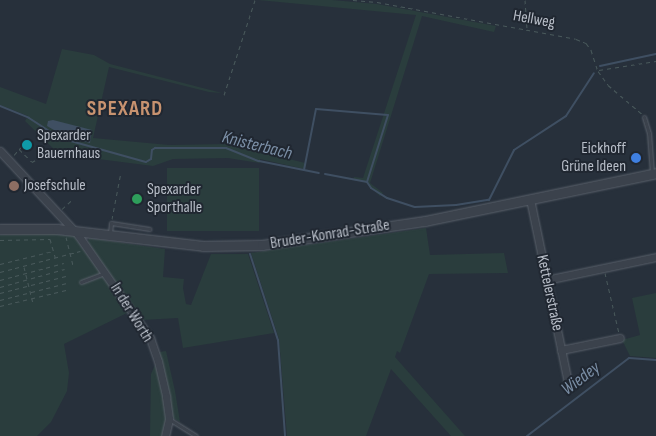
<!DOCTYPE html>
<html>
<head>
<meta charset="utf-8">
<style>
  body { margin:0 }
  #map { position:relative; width:656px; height:436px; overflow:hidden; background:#27303b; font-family:"Sofia Sans Condensed",sans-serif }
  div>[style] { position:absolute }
  .green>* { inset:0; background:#2a3d3d }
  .water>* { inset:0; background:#3f4f62 }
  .stream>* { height:2px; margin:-1px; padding:0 1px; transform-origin:1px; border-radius:1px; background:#3f4f62 }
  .path>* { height:1px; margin-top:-0.5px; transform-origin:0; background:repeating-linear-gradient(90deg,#49595b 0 4px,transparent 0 8px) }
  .roads { filter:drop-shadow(0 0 1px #59606a) drop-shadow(0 0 1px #59606a) }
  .service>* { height:3px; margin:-1.5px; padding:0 1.5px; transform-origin:1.5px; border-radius:1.5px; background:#3b424c }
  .minor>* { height:7px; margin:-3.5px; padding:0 3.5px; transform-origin:3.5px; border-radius:3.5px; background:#3b424c }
  .tertiary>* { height:9px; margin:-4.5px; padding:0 4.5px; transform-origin:4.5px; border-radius:4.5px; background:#3b424c }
  .dots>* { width:14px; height:14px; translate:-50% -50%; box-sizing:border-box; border:2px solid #202731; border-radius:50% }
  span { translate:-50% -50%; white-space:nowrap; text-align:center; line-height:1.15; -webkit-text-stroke:4px #202731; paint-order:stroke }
  .street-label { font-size:16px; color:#b7bdc7 }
  .poi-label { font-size:16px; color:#b7bdc7 }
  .left { translate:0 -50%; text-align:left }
  .right { translate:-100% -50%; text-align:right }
  .water-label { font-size:18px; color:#7b8fa6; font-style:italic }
  .district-label { font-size:21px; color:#c89370; font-weight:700; letter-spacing:1px }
</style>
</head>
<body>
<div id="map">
  <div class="green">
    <div style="clip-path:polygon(258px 0,332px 0,377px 4px,496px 26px,494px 32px,422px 16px,370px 183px,383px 193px,380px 196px,364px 181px,353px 180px,354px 177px,363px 178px,416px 15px)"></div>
    <div style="clip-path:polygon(62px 49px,94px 55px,110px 64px,222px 93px,209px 92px,109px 67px,93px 138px,169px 145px,230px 144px,305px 163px,304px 169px,260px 159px,260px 163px,228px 158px,173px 159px,153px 166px,59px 154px,25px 121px,28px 116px,0 105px,0 87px,46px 104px)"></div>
    <div style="clip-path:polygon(167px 168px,259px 168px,259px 231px,167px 231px)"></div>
    <div style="clip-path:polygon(426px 228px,430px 255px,504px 253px,508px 273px,429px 274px,400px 353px,397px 351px,395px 357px,465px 436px,451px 436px,391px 369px,366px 436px,287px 436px,279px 339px,251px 253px)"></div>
    <div style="clip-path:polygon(54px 234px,74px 236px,129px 312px,64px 344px,69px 373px,67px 391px,51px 422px,37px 436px,0 436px,0 235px)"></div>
    <div style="clip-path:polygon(89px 238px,165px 249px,163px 277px,184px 279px,183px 288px,186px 304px,191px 305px,211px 254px,248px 254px,274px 333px,183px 348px,178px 318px,142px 320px,88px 243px)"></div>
    <div style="clip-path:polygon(656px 293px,656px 358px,630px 356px,622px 340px,640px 335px,632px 298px)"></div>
    <div style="clip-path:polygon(166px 351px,175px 391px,180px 422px,171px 417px,170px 398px,159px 352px)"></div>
    <div style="clip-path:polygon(156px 363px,164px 398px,166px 419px,162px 436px,150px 436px,151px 374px)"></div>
  </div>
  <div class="water">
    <div style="clip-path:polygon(53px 120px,92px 130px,90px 143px,61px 134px,47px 126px,48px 121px)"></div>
  </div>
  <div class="stream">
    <div style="left:600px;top:66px;width:57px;rotate:-12.1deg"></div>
    <div style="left:0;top:106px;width:31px;rotate:22deg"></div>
    <div style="left:29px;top:118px;width:37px;rotate:33deg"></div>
    <div style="left:60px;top:138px;width:89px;rotate:15.6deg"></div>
    <div style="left:146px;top:162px;width:6px;rotate:-31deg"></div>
    <div style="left:151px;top:159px;width:9px;rotate:-84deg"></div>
    <div style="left:152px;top:150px;width:4px;rotate:-34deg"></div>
    <div style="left:155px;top:148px;width:71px"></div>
    <div style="left:226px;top:148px;width:35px;rotate:22deg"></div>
    <div style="left:259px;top:161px;width:61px;rotate:11.3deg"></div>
    <div style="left:304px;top:170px;width:62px;rotate:-78.9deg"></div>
    <div style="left:316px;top:109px;width:72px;rotate:4.8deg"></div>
    <div style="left:388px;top:115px;width:70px;rotate:107.4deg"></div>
    <div style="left:325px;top:174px;width:43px;rotate:10.8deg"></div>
    <div style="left:367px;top:182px;width:7px;rotate:56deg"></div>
    <div style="left:371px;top:188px;width:19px;rotate:32deg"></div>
    <div style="left:387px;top:198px;width:29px;rotate:18deg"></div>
    <div style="left:415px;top:207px;width:41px;rotate:-2.8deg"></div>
    <div style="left:456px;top:205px;width:33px;rotate:-9deg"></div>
    <div style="left:489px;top:200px;width:56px;rotate:-63.4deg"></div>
    <div style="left:514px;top:150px;width:62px;rotate:-33.2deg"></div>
    <div style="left:566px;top:116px;width:51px;rotate:-56.9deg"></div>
    <div style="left:250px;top:254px;width:90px;rotate:72deg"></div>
    <div style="left:278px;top:340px;width:96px;rotate:85.8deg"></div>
    <div style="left:527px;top:436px;width:128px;rotate:-37.4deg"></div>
    <div style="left:629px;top:358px;width:27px;rotate:4deg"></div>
  </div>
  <div class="path">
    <div style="left:353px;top:0;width:24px;rotate:5deg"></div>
    <div style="left:377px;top:2px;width:202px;rotate:10.5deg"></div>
    <div style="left:576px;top:39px;width:11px;rotate:22deg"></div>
    <div style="left:586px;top:43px;width:9px;rotate:54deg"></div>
    <div style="left:591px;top:50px;width:22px;rotate:72deg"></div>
    <div style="left:598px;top:71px;width:17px;rotate:54deg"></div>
    <div style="left:608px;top:85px;width:45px;rotate:40.5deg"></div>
    <div style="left:525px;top:0;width:29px;rotate:86deg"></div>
    <div style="left:599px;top:70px;width:58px;rotate:-9deg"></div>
    <div style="left:224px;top:95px;width:100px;rotate:-71.9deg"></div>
    <div style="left:19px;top:149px;width:18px;rotate:45deg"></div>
    <div style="left:32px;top:162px;width:10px;rotate:-29deg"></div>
    <div style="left:14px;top:155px;width:12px;rotate:-48deg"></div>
    <div style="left:62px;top:209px;width:12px;rotate:-42deg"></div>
    <div style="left:112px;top:219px;width:48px;rotate:-79.2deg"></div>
    <div style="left:66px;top:237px;width:29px;rotate:76deg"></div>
    <div style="left:0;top:240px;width:50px;rotate:-1.1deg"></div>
    <div style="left:50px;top:239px;width:19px;rotate:74deg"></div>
    <div style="left:0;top:264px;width:55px;rotate:-13.8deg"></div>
    <div style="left:24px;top:267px;width:36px;rotate:76deg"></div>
    <div style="left:0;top:272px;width:83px;rotate:-14.7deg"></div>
    <div style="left:605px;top:273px;width:62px;rotate:76.9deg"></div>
    <div style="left:0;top:280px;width:66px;rotate:-14.9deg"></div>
    <div style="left:0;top:287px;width:67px;rotate:-15.5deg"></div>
    <div style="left:0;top:293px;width:68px;rotate:-14.4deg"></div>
    <div style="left:0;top:300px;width:69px;rotate:-14.2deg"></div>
    <div style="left:0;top:306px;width:68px;rotate:-13.6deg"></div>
  </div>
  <div class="roads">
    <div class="service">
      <div style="left:644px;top:117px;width:17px;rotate:73deg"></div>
      <div style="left:649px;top:133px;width:40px;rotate:85.7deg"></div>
      <div style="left:110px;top:233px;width:10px;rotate:-84deg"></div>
      <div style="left:111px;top:223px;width:39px;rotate:9deg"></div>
      <div style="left:81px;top:282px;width:25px;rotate:-21deg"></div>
      <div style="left:169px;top:419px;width:32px;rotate:32deg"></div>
    </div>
    <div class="minor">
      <div style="left:0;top:151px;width:115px;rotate:47.1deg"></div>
      <div style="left:78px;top:235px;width:126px;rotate:55deg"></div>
      <div style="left:150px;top:338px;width:24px;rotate:71deg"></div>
      <div style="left:158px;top:361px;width:37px;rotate:77deg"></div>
      <div style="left:166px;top:397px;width:22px;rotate:82deg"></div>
      <div style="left:169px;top:419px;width:17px;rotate:103deg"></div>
      <div style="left:530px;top:199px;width:193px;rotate:78.3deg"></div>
      <div style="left:546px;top:280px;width:112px;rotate:-11.8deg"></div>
      <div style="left:561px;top:350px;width:60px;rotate:-11.5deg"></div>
    </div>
    <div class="tertiary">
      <div style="left:0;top:229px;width:57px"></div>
      <div style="left:57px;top:229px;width:147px;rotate:6.6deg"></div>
      <div style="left:203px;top:246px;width:59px;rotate:-1deg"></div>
      <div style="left:262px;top:245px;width:165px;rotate:-8.4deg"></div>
      <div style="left:425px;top:221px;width:236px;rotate:-11.7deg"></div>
    </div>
  </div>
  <div class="dots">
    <div style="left:27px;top:145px;background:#0f9aa8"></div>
    <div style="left:636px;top:158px;background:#3f7fe0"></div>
    <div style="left:14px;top:186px;background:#8d6e63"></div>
    <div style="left:137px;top:199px;background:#2e9e5b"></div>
  </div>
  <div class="street-label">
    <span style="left:534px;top:20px;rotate:10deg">Hellweg</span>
    <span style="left:330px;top:235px;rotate:-9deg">Bruder-Konrad-Straße</span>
    <span style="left:549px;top:293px;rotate:78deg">Kettelerstraße</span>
    <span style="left:131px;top:313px;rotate:58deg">In der Worth</span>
  </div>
  <div class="poi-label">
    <span class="left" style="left:37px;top:145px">Spexarder<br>Bauernhaus</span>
    <span class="right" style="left:626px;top:158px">Eickhoff<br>Grüne Ideen</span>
    <span class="left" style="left:24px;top:186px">Josefschule</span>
    <span class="left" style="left:147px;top:199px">Spexarder<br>Sporthalle</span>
  </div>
  <div class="water-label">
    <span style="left:257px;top:146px;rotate:14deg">Knisterbach</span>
    <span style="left:581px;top:379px;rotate:-37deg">Wiedey</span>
  </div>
  <div class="district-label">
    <span style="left:125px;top:109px">SPEXARD</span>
  </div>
</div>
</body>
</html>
